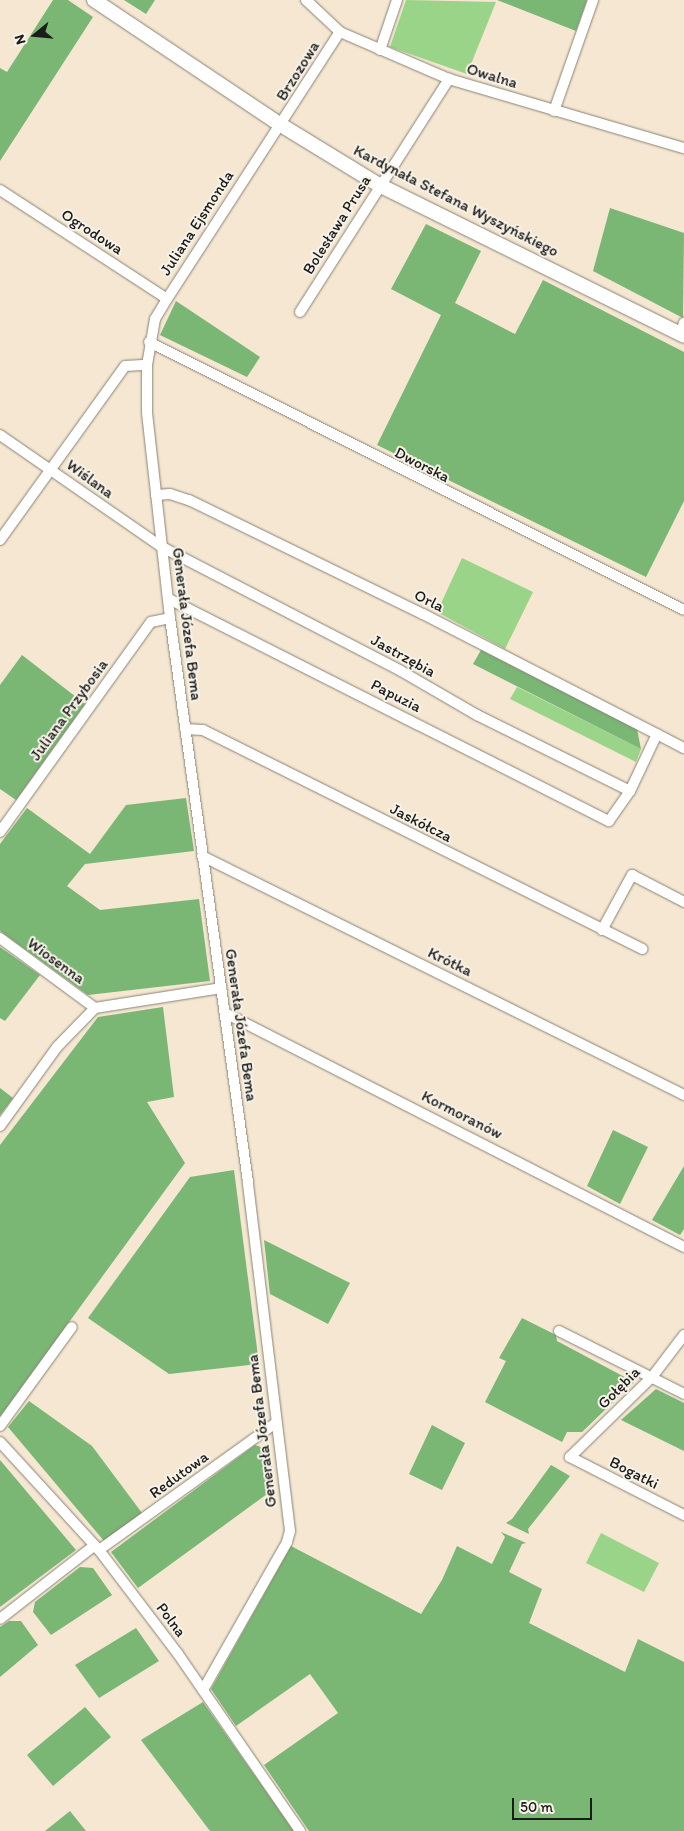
<!DOCTYPE html>
<html>
<head>
<meta charset="utf-8">
<style>
  body { margin:0 }
  #map { position:relative; width:684px; height:1831px; overflow:hidden; background:#f5e7d1; font-family:Itim,sans-serif }
  div>[style] { position:absolute }
  .green>* { inset:0; background:#99d488 }
  .forest>* { inset:0; background:#7ab674 }
  .roads { filter:drop-shadow(0 0 1px #888276) drop-shadow(0 0 1px #888276) }
  .minor>* { height:10px; margin:-5px; padding:0 5px; transform-origin:5px; border-radius:5px; background:#fff }
  .secondary>* { height:14px; margin:-7px; padding:0 7px; transform-origin:7px; border-radius:7px; background:#fff }
  span { translate:-50% -50%; white-space:nowrap; text-align:center; line-height:1.15; -webkit-text-stroke:4px #f7f3e8; paint-order:stroke }
  .street-label { font-size:16px; color:#1c1c1c }
  .north { position:absolute; left:10px; top:10px; width:50px; height:50px; -webkit-text-stroke:4px #f7f3e8; paint-order:stroke; rotate:253deg; font-size:14px; font-weight:700; line-height:20px; text-align:center; color:#1c1c1c }
  .north::after { content:''; display:block; margin:auto; width:18px; height:22px; background:#1c1c1c; clip-path:polygon(50% 0,100% 100%,50% 72%,0 100%) }
  .scale { position:absolute; left:512px; top:1798px; width:80px; height:22px; box-sizing:border-box; border:2px solid #1c1c1c; border-top:0; padding-left:6px; font-size:15px; line-height:18px; white-space:nowrap; color:#1c1c1c; -webkit-text-stroke:4px #f7f3e8; paint-order:stroke }
</style>
</head>
<body>
<div id="map">
  <div class="green">
    <div style="clip-path:polygon(406px 0,496px 2px,467px 74px,390px 47px)"></div>
    <div style="clip-path:polygon(462px 558px,533px 592px,505px 649px,437px 612px)"></div>
    <div style="clip-path:polygon(517px 687px,641px 749px,636px 762px,510px 699px)"></div>
    <div style="clip-path:polygon(601px 1533px,659px 1563px,644px 1592px,586px 1563px)"></div>
  </div>
  <div class="forest">
    <div style="clip-path:polygon(53px 0,68px 0,93px 17px,0 161px,0 68px,7px 72px)"></div>
    <div style="clip-path:polygon(124px 0,155px 0,146px 14px)"></div>
    <div style="clip-path:polygon(497px 0,587px 0,576px 31px)"></div>
    <div style="clip-path:polygon(610px 208px,684px 233px,683px 318px,593px 271px)"></div>
    <div style="clip-path:polygon(426px 224px,481px 251px,455px 303px,515px 334px,543px 280px,684px 352px,684px 501px,646px 577px,377px 445px,441px 315px,391px 289px)"></div>
    <div style="clip-path:polygon(176px 301px,260px 357px,247px 377px,160px 335px)"></div>
    <div style="clip-path:polygon(481px 650px,637px 729px,641px 749px,473px 664px)"></div>
    <div style="clip-path:polygon(22px 655px,85px 704px,16px 800px,0 789px,0 685px)"></div>
    <div style="clip-path:polygon(186px 798px,194px 851px,85px 864px,67px 886px,100px 910px,199px 899px,210px 981px,88px 995px,0 931px,0 844px,27px 808px,90px 854px,126px 805px)"></div>
    <div style="clip-path:polygon(0 947px,40px 975px,5px 1021px,0 1018px)"></div>
    <div style="clip-path:polygon(163px 1007px,174px 1097px,147px 1102px,185px 1163px,0 1417px,0 1145px,98px 1017px)"></div>
    <div style="clip-path:polygon(0 1088px,13px 1098px,0 1115px)"></div>
    <div style="clip-path:polygon(613px 1130px,648px 1147px,620px 1204px,587px 1186px)"></div>
    <div style="clip-path:polygon(684px 1166px,684px 1229px,680px 1235px,652px 1220px)"></div>
    <div style="clip-path:polygon(234px 1170px,259px 1364px,169px 1374px,88px 1318px,190px 1177px)"></div>
    <div style="clip-path:polygon(264px 1240px,350px 1283px,328px 1324px,270px 1294px)"></div>
    <div style="clip-path:polygon(522px 1318px,556px 1335px,557px 1341px,634px 1382px,582px 1432px,567px 1432px,562px 1442px,485px 1402px,506px 1361px,499px 1358px)"></div>
    <div style="clip-path:polygon(656px 1389px,684px 1403px,684px 1451px,621px 1420px)"></div>
    <div style="clip-path:polygon(29px 1401px,92px 1446px,142px 1513px,104px 1541px,8px 1427px)"></div>
    <div style="clip-path:polygon(432px 1425px,465px 1443px,442px 1490px,409px 1474px)"></div>
    <div style="clip-path:polygon(255px 1445px,270px 1450px,274px 1489px,138px 1588px,111px 1552px)"></div>
    <div style="clip-path:polygon(0 1460px,76px 1550px,0 1607px)"></div>
    <div style="clip-path:polygon(551px 1465px,570px 1476px,528px 1529px,529px 1534px,506px 1523px,512px 1519px)"></div>
    <div style="clip-path:polygon(501px 1532px,526px 1543px,522px 1544px,509px 1572px,542px 1589px,529px 1623px,625px 1672px,638px 1639px,684px 1662px,684px 1831px,309px 1831px,264px 1765px,338px 1713px,310px 1674px,236px 1726px,211px 1689px,291px 1546px,421px 1614px,442px 1580px,457px 1546px,492px 1564px,505px 1537px)"></div>
    <div style="clip-path:polygon(80px 1567px,93px 1568px,112px 1595px,51px 1635px,33px 1612px,35px 1602px)"></div>
    <div style="clip-path:polygon(9px 1621px,21px 1621px,38px 1645px,0 1677px,0 1627px)"></div>
    <div style="clip-path:polygon(136px 1628px,159px 1661px,99px 1698px,75px 1665px)"></div>
    <div style="clip-path:polygon(203px 1702px,294px 1831px,210px 1831px,141px 1740px)"></div>
    <div style="clip-path:polygon(85px 1707px,111px 1737px,53px 1786px,27px 1755px)"></div>
    <div style="clip-path:polygon(70px 1811px,86px 1831px,45px 1831px)"></div>
  </div>
  <div class="roads">
    <div class="minor">
      <div style="left:306px;top:0;width:47px;rotate:43.3deg"></div>
      <div style="left:340px;top:32px;width:119px;rotate:23.3deg"></div>
      <div style="left:449px;top:79px;width:245px;rotate:16.4deg"></div>
      <div style="left:380px;top:50px;width:53px;rotate:-71.2deg"></div>
      <div style="left:554px;top:111px;width:118px;rotate:-70.6deg"></div>
      <div style="left:0;top:190px;width:199px;rotate:33.1deg"></div>
      <div style="left:300px;top:312px;width:277px;rotate:-57.4deg"></div>
      <div style="left:680px;top:334px;width:12px;rotate:-70deg"></div>
      <div style="left:149px;top:342px;width:598px;rotate:26.61deg"></div>
      <div style="left:0;top:435px;width:197px;rotate:34.7deg"></div>
      <div style="left:162px;top:547px;width:269px;rotate:27.4deg"></div>
      <div style="left:401px;top:671px;width:88px;rotate:30.1deg"></div>
      <div style="left:477px;top:715px;width:171px;rotate:26.4deg"></div>
      <div style="left:156px;top:495px;width:14px;rotate:-4deg"></div>
      <div style="left:170px;top:494px;width:20px;rotate:18deg"></div>
      <div style="left:189px;top:500px;width:260px;rotate:26deg"></div>
      <div style="left:423px;top:614px;width:293px;rotate:27.2deg"></div>
      <div style="left:0;top:540px;width:214px;rotate:-54.3deg"></div>
      <div style="left:125px;top:366px;width:22px;rotate:-3deg"></div>
      <div style="left:169px;top:599px;width:493px;rotate:26.8deg"></div>
      <div style="left:609px;top:821px;width:37px;rotate:-55deg"></div>
      <div style="left:630px;top:791px;width:63px;rotate:-64.7deg"></div>
      <div style="left:185px;top:729px;width:18px;rotate:3deg"></div>
      <div style="left:203px;top:730px;width:491px;rotate:26.5deg"></div>
      <div style="left:0;top:832px;width:259px;rotate:-54.3deg"></div>
      <div style="left:151px;top:622px;width:19px;rotate:-12deg"></div>
      <div style="left:202px;top:856px;width:538px;rotate:26.37deg"></div>
      <div style="left:602px;top:930px;width:63px;rotate:-61.4deg"></div>
      <div style="left:632px;top:875px;width:59px;rotate:27.4deg"></div>
      <div style="left:0;top:938px;width:118px;rotate:36.4deg"></div>
      <div style="left:225px;top:1013px;width:515px;rotate:27.01deg"></div>
      <div style="left:0;top:1126px;width:97px;rotate:-54.2deg"></div>
      <div style="left:57px;top:1047px;width:54px;rotate:-45.7deg"></div>
      <div style="left:95px;top:1008px;width:128px;rotate:-9deg"></div>
      <div style="left:559px;top:1331px;width:140px;rotate:26.7deg"></div>
      <div style="left:684px;top:1335px;width:53px;rotate:127.3deg"></div>
      <div style="left:652px;top:1377px;width:115px;rotate:135.7deg"></div>
      <div style="left:570px;top:1457px;width:128px;rotate:27deg"></div>
      <div style="left:0;top:1426px;width:122px;rotate:-54deg"></div>
      <div style="left:0;top:1442px;width:147px;rotate:47.5deg"></div>
      <div style="left:99px;top:1550px;width:131px;rotate:52.8deg"></div>
      <div style="left:178px;top:1654px;width:215px;rotate:55.4deg"></div>
      <div style="left:99px;top:1550px;width:218px;rotate:-35.7deg"></div>
      <div style="left:0;top:1619px;width:120px;rotate:-37.9deg"></div>
      <div style="left:203px;top:1690px;width:170px;rotate:-60.4deg"></div>
      <div style="left:287px;top:1542px;width:11px;rotate:-75deg"></div>
      <div style="left:290px;top:1531px;width:352px;rotate:-96.9deg"></div>
      <div style="left:248px;top:1182px;width:569px;rotate:-97.87deg"></div>
      <div style="left:170px;top:618px;width:207px;rotate:-96.4deg"></div>
      <div style="left:147px;top:412px;width:47px;rotate:-90deg"></div>
      <div style="left:147px;top:365px;width:47px;rotate:-80.1deg"></div>
      <div style="left:155px;top:319px;width:23px;rotate:-59deg"></div>
      <div style="left:167px;top:299px;width:318px;rotate:-57.1deg"></div>
    </div>
    <div class="secondary">
      <div style="left:94px;top:0;width:225px;rotate:33.8deg"></div>
      <div style="left:281px;top:125px;width:115px;rotate:31.5deg"></div>
      <div style="left:379px;top:185px;width:340px;rotate:26.3deg"></div>
    </div>
  </div>
  <div class="street-label">
    <span style="left:298px;top:71px;rotate:-58deg">Brzozowa</span>
    <span style="left:492px;top:76px;rotate:17deg">Owalna</span>
    <span style="left:456px;top:201px;rotate:27deg">Kardynała Stefana Wyszyńskiego</span>
    <span style="left:197px;top:223px;rotate:-57deg">Juliana Ejsmonda</span>
    <span style="left:337px;top:225px;rotate:-58deg">Bolesława Prusa</span>
    <span style="left:92px;top:232px;rotate:33deg">Ogrodowa</span>
    <span style="left:422px;top:465px;rotate:27deg">Dworska</span>
    <span style="left:90px;top:479px;rotate:36deg">Wiślana</span>
    <span style="left:429px;top:601px;rotate:26deg">Orla</span>
    <span style="left:187px;top:624px;rotate:83deg">Generała Józefa Bema</span>
    <span style="left:403px;top:656px;rotate:29deg">Jastrzębia</span>
    <span style="left:396px;top:696px;rotate:27deg">Papuzia</span>
    <span style="left:69px;top:710px;rotate:-54deg">Juliana Przybosia</span>
    <span style="left:421px;top:823px;rotate:27deg">Jaskółcza</span>
    <span style="left:56px;top:961px;rotate:36deg">Wiosenna</span>
    <span style="left:450px;top:962px;rotate:26deg">Krótka</span>
    <span style="left:241px;top:1025px;rotate:82deg">Generała Józefa Bema</span>
    <span style="left:462px;top:1115px;rotate:27deg">Kormoranów</span>
    <span style="left:619px;top:1388px;rotate:-45deg">Gołębia</span>
    <span style="left:262px;top:1431px;rotate:-97deg">Generała Józefa Bema</span>
    <span style="left:634px;top:1473px;rotate:27deg">Bogatki</span>
    <span style="left:179px;top:1475px;rotate:-36deg">Redutowa</span>
    <span style="left:171px;top:1620px;rotate:53deg">Polna</span>
  </div>
  <div class="north">N</div>
  <div class="scale">50 m</div>
</div>
</body>
</html>
